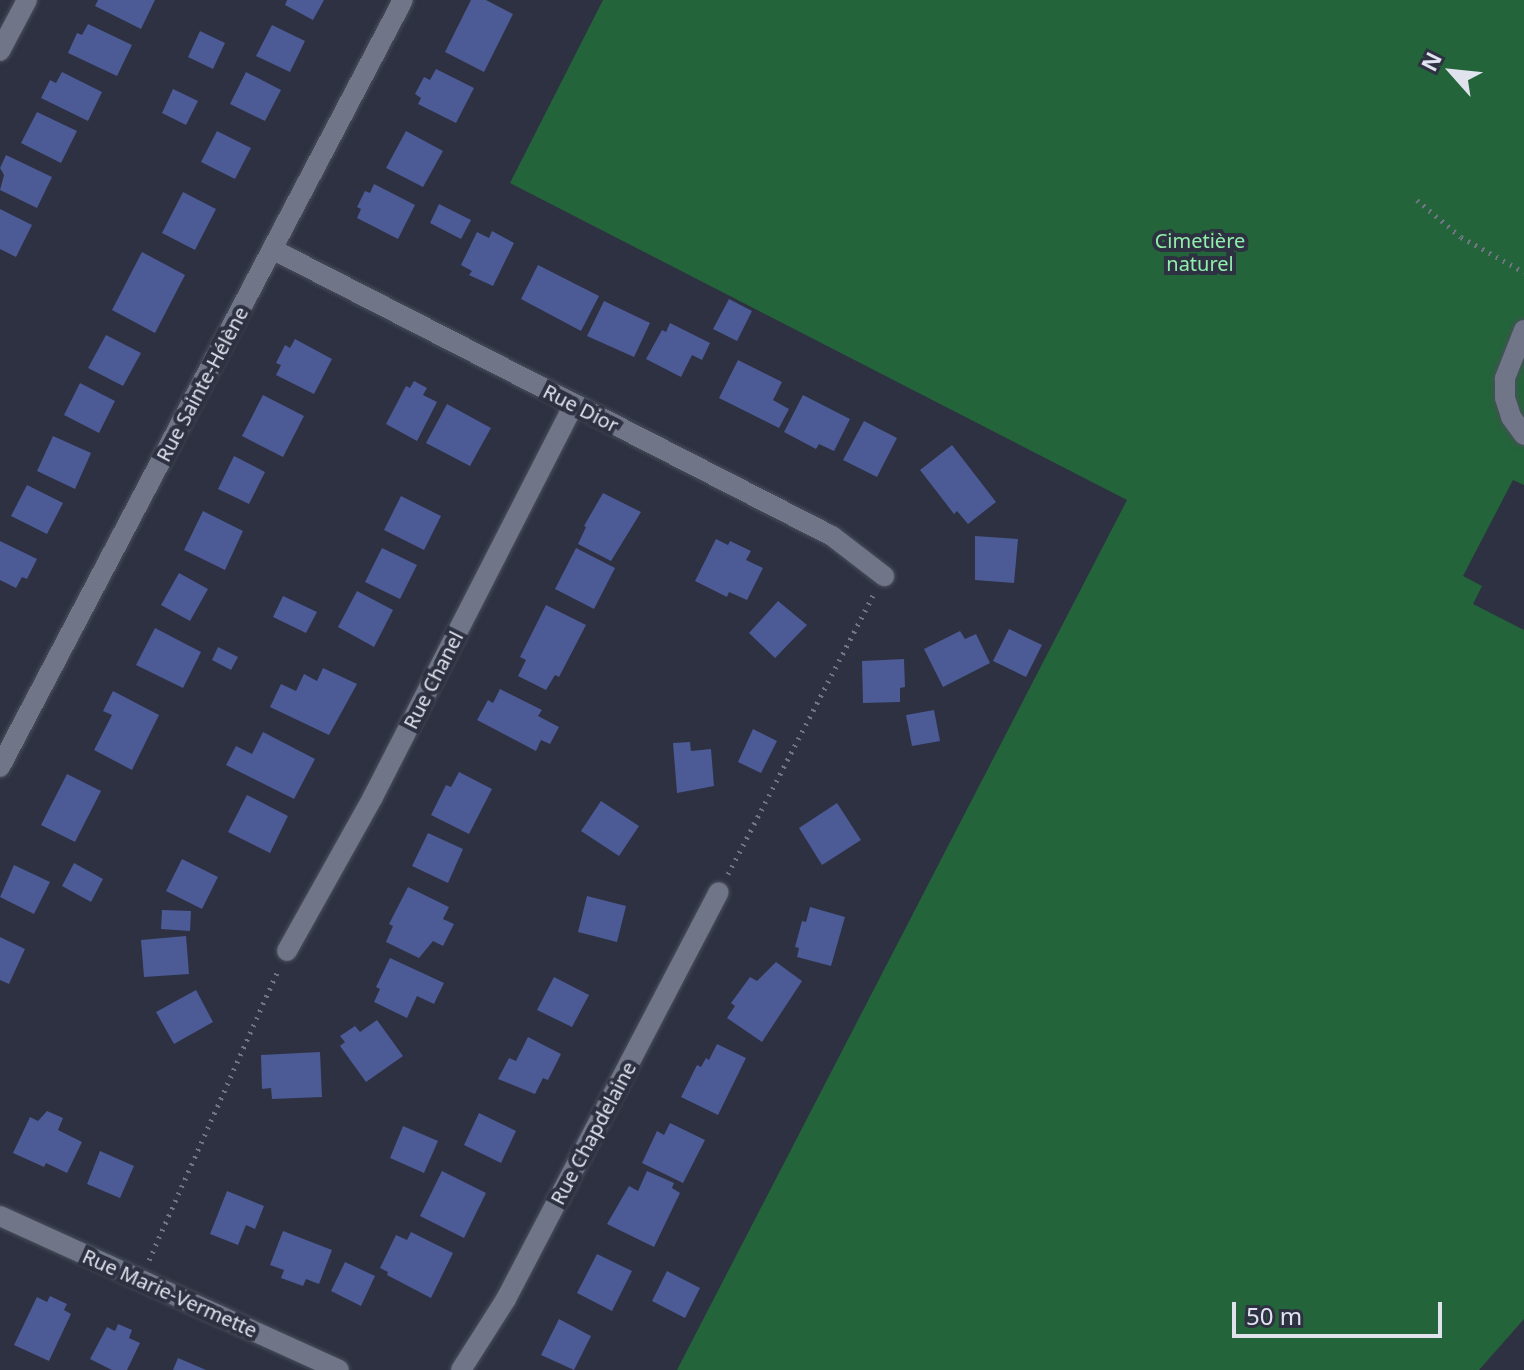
<!DOCTYPE html>
<html>
<head>
<meta charset="utf-8">
<style>
  body { margin:0 }
  #map { position:relative; width:1524px; height:1370px; overflow:hidden; background:#2d3141; font-family:"Noto Sans",sans-serif }
  div>[style] { position:absolute }
  .green>* { inset:0; background:#24643a }
  .building>* { inset:0; background:#4c5a96 }
  .path>* { height:5px; margin-top:-2.5px; transform-origin:0; background:repeating-linear-gradient(90deg,#717583 0 2px,transparent 0 8px) }
  .roads { filter:drop-shadow(0 0 2px #4a4e5b) drop-shadow(0 0 2px #4a4e5b) }
  .minor>* { height:20px; margin:-10px; padding:0 10px; transform-origin:10px; border-radius:10px; background:#707588 }
  span { translate:-50% -50%; white-space:nowrap; text-align:center; line-height:1.15; -webkit-text-stroke:8px #2d3141; paint-order:stroke }
  .park-label { font-size:20px; color:#91eeab }
  .street-label { font-size:20px; color:#e0e3ee }
  .north { position:absolute; left:1412px; top:32px; width:80px; height:80px; -webkit-text-stroke:6px #2d3141; paint-order:stroke; rotate:297deg; font-size:22px; font-weight:700; line-height:32px; text-align:center; color:#e0e3ee }
  .north::after { content:''; display:block; margin:auto; width:28px; height:36px; background:#e0e3ee; clip-path:polygon(50% 0,100% 100%,50% 72%,0 100%) }
  .scale { position:absolute; left:1232px; top:1302px; width:210px; height:36px; box-sizing:border-box; border:4px solid #e0e3ee; border-top:0; padding-left:10px; font-size:24px; line-height:28px; white-space:nowrap; color:#e0e3ee; -webkit-text-stroke:6px #2d3141; paint-order:stroke }
</style>
</head>
<body>
<div id="map">
  <div class="green">
    <div style="clip-path:polygon(603px 0,1524px 0,1524px 485px,1513px 480px,1463px 576px,1482px 586px,1473px 604px,1524px 630px,1524px 1319px,1479px 1370px,677px 1370px,1127px 500px,510px 183px)"></div>
  </div>
  <div class="building">
    <div style="clip-path:polygon(98px 0,155px 0,141px 29px,95px 6px)"></div>
    <div style="clip-path:polygon(287px 0,324px 0,313px 20px,285px 5px)"></div>
    <div style="clip-path:polygon(471px 0,486px 0,513px 14px,484px 72px,445px 52px)"></div>
    <div style="clip-path:polygon(88px 24px,132px 45px,117px 76px,68px 53px,77px 33px,82px 35px)"></div>
    <div style="clip-path:polygon(272px 25px,305px 41px,290px 72px,256px 56px)"></div>
    <div style="clip-path:polygon(200px 31px,225px 43px,213px 69px,188px 57px)"></div>
    <div style="clip-path:polygon(436px 69px,474px 88px,456px 123px,418px 104px,421px 98px,415px 94px,424px 77px,430px 80px)"></div>
    <div style="clip-path:polygon(62px 72px,102px 92px,88px 121px,41px 98px,50px 80px,56px 83px)"></div>
    <div style="clip-path:polygon(246px 72px,281px 90px,265px 121px,230px 104px)"></div>
    <div style="clip-path:polygon(173px 89px,198px 101px,186px 125px,162px 113px)"></div>
    <div style="clip-path:polygon(37px 112px,77px 131px,61px 163px,21px 143px)"></div>
    <div style="clip-path:polygon(217px 131px,251px 148px,235px 179px,201px 162px)"></div>
    <div style="clip-path:polygon(406px 131px,443px 151px,423px 187px,386px 168px)"></div>
    <div style="clip-path:polygon(6px 155px,52px 177px,37px 208px,0 190px,4px 175px,0 168px)"></div>
    <div style="clip-path:polygon(374px 184px,415px 205px,398px 239px,357px 218px,361px 209px,357px 207px,365px 191px,370px 193px)"></div>
    <div style="clip-path:polygon(183px 192px,216px 209px,195px 250px,162px 233px)"></div>
    <div style="clip-path:polygon(439px 204px,471px 220px,461px 239px,430px 223px)"></div>
    <div style="clip-path:polygon(0 209px,32px 225px,16px 257px,0 249px)"></div>
    <div style="clip-path:polygon(492px 231px,514px 243px,493px 286px,469px 275px,472px 271px,461px 265px,477px 232px,489px 238px)"></div>
    <div style="clip-path:polygon(142px 252px,185px 275px,155px 333px,112px 310px)"></div>
    <div style="clip-path:polygon(538px 265px,599px 296px,581px 331px,521px 299px)"></div>
    <div style="clip-path:polygon(729px 299px,752px 311px,737px 341px,713px 329px)"></div>
    <div style="clip-path:polygon(604px 301px,650px 323px,634px 357px,587px 336px)"></div>
    <div style="clip-path:polygon(670px 323px,710px 343px,702px 360px,692px 355px,681px 377px,646px 359px,662px 330px,666px 332px)"></div>
    <div style="clip-path:polygon(106px 335px,141px 353px,123px 386px,88px 368px)"></div>
    <div style="clip-path:polygon(295px 339px,332px 359px,314px 394px,276px 375px,281px 365px,276px 363px,285px 345px,290px 348px)"></div>
    <div style="clip-path:polygon(738px 360px,782px 382px,773px 400px,789px 409px,779px 428px,719px 398px)"></div>
    <div style="clip-path:polygon(414px 381px,427px 388px,423px 395px,437px 402px,417px 441px,386px 424px,406px 386px,410px 388px)"></div>
    <div style="clip-path:polygon(80px 383px,115px 401px,99px 433px,64px 415px)"></div>
    <div style="clip-path:polygon(263px 395px,304px 416px,283px 457px,242px 436px)"></div>
    <div style="clip-path:polygon(803px 395px,850px 419px,834px 451px,819px 444px,816px 449px,784px 432px)"></div>
    <div style="clip-path:polygon(447px 404px,491px 428px,470px 466px,426px 443px)"></div>
    <div style="clip-path:polygon(864px 421px,897px 438px,877px 477px,843px 460px)"></div>
    <div style="clip-path:polygon(53px 436px,91px 453px,75px 489px,37px 471px)"></div>
    <div style="clip-path:polygon(952px 445px,996px 502px,968px 524px,957px 511px,954px 514px,920px 470px)"></div>
    <div style="clip-path:polygon(234px 456px,265px 472px,249px 504px,218px 489px)"></div>
    <div style="clip-path:polygon(27px 485px,63px 503px,47px 534px,11px 516px)"></div>
    <div style="clip-path:polygon(603px 493px,641px 512px,611px 561px,578px 544px,586px 527px,584px 526px)"></div>
    <div style="clip-path:polygon(401px 496px,441px 516px,424px 550px,384px 530px)"></div>
    <div style="clip-path:polygon(203px 511px,243px 531px,225px 570px,184px 550px)"></div>
    <div style="clip-path:polygon(975px 536px,1018px 539px,1014px 583px,975px 580px)"></div>
    <div style="clip-path:polygon(716px 539px,728px 545px,730px 541px,751px 551px,746px 560px,763px 568px,747px 600px,729px 592px,727px 597px,695px 581px)"></div>
    <div style="clip-path:polygon(0 541px,37px 559px,27px 579px,22px 577px,16px 588px,0 580px)"></div>
    <div style="clip-path:polygon(382px 548px,417px 565px,400px 599px,365px 582px)"></div>
    <div style="clip-path:polygon(576px 548px,615px 568px,594px 609px,555px 589px)"></div>
    <div style="clip-path:polygon(179px 573px,208px 589px,190px 621px,161px 605px)"></div>
    <div style="clip-path:polygon(357px 591px,393px 610px,374px 647px,338px 627px)"></div>
    <div style="clip-path:polygon(283px 596px,317px 612px,306px 633px,273px 617px)"></div>
    <div style="clip-path:polygon(778px 601px,807px 625px,775px 658px,749px 633px)"></div>
    <div style="clip-path:polygon(546px 605px,586px 625px,559px 677px,555px 675px,546px 690px,518px 676px,526px 660px,520px 657px)"></div>
    <div style="clip-path:polygon(155px 628px,201px 652px,183px 688px,136px 665px)"></div>
    <div style="clip-path:polygon(1009px 629px,1042px 645px,1026px 677px,993px 661px)"></div>
    <div style="clip-path:polygon(960px 631px,965px 639px,976px 634px,990px 663px,943px 687px,924px 649px)"></div>
    <div style="clip-path:polygon(218px 647px,238px 657px,231px 670px,212px 660px)"></div>
    <div style="clip-path:polygon(904px 659px,905px 687px,900px 688px,900px 702px,863px 703px,862px 661px)"></div>
    <div style="clip-path:polygon(323px 668px,357px 684px,329px 735px,270px 707px,281px 684px,296px 691px,304px 674px,317px 681px)"></div>
    <div style="clip-path:polygon(500px 689px,542px 710px,538px 716px,559px 727px,550px 744px,541px 740px,536px 751px,477px 720px,488px 700px,493px 703px)"></div>
    <div style="clip-path:polygon(113px 691px,159px 715px,132px 770px,94px 750px,112px 715px,103px 711px)"></div>
    <div style="clip-path:polygon(934px 710px,940px 741px,912px 746px,906px 715px)"></div>
    <div style="clip-path:polygon(753px 729px,777px 741px,761px 773px,738px 762px)"></div>
    <div style="clip-path:polygon(263px 732px,315px 759px,294px 799px,226px 765px,236px 746px,252px 754px)"></div>
    <div style="clip-path:polygon(690px 742px,691px 751px,711px 749px,714px 786px,677px 793px,673px 743px)"></div>
    <div style="clip-path:polygon(459px 772px,492px 789px,469px 834px,431px 815px,446px 785px,451px 787px)"></div>
    <div style="clip-path:polygon(67px 774px,101px 791px,75px 842px,41px 825px)"></div>
    <div style="clip-path:polygon(247px 795px,288px 816px,270px 853px,228px 832px)"></div>
    <div style="clip-path:polygon(601px 801px,639px 826px,619px 856px,581px 831px)"></div>
    <div style="clip-path:polygon(837px 803px,861px 840px,822px 865px,799px 828px)"></div>
    <div style="clip-path:polygon(428px 833px,463px 849px,448px 883px,412px 866px)"></div>
    <div style="clip-path:polygon(182px 859px,218px 877px,202px 909px,166px 891px)"></div>
    <div style="clip-path:polygon(74px 863px,103px 879px,91px 902px,62px 886px)"></div>
    <div style="clip-path:polygon(14px 865px,50px 882px,34px 914px,0 897px)"></div>
    <div style="clip-path:polygon(408px 887px,449px 907px,443px 919px,454px 924px,443px 946px,433px 941px,419px 958px,386px 942px,393px 926px,389px 924px)"></div>
    <div style="clip-path:polygon(587px 896px,626px 906px,617px 942px,578px 932px)"></div>
    <div style="clip-path:polygon(810px 907px,845px 917px,831px 966px,797px 957px,799px 948px,795px 947px,802px 921px,806px 922px)"></div>
    <div style="clip-path:polygon(162px 910px,191px 911px,190px 931px,161px 929px)"></div>
    <div style="clip-path:polygon(186px 936px,189px 974px,144px 977px,141px 940px)"></div>
    <div style="clip-path:polygon(0 937px,25px 949px,9px 984px,0 980px)"></div>
    <div style="clip-path:polygon(390px 958px,444px 983px,434px 1004px,417px 996px,407px 1018px,374px 1002px,380px 989px,376px 987px)"></div>
    <div style="clip-path:polygon(776px 962px,802px 981px,762px 1042px,727px 1018px,735px 1006px,731px 1003px,750px 977px,757px 981px)"></div>
    <div style="clip-path:polygon(554px 977px,589px 995px,572px 1027px,537px 1010px)"></div>
    <div style="clip-path:polygon(196px 990px,213px 1022px,174px 1044px,156px 1012px)"></div>
    <div style="clip-path:polygon(377px 1020px,403px 1056px,366px 1082px,340px 1046px,345px 1042px,340px 1036px,355px 1026px,360px 1032px)"></div>
    <div style="clip-path:polygon(528px 1037px,561px 1054px,548px 1080px,543px 1078px,535px 1094px,498px 1079px,509px 1058px,516px 1061px)"></div>
    <div style="clip-path:polygon(717px 1044px,746px 1058px,718px 1115px,681px 1097px,697px 1065px,701px 1067px,706px 1058px,709px 1060px)"></div>
    <div style="clip-path:polygon(320px 1052px,322px 1097px,272px 1099px,271px 1088px,262px 1089px,261px 1055px)"></div>
    <div style="clip-path:polygon(47px 1111px,63px 1118px,58px 1130px,82px 1142px,67px 1173px,46px 1163px,44px 1167px,13px 1153px,30px 1117px,38px 1121px)"></div>
    <div style="clip-path:polygon(479px 1113px,516px 1131px,501px 1163px,464px 1145px)"></div>
    <div style="clip-path:polygon(670px 1123px,705px 1140px,683px 1183px,642px 1163px,657px 1131px,664px 1135px)"></div>
    <div style="clip-path:polygon(403px 1126px,438px 1141px,424px 1173px,390px 1158px)"></div>
    <div style="clip-path:polygon(100px 1151px,134px 1166px,120px 1198px,87px 1184px)"></div>
    <div style="clip-path:polygon(442px 1171px,486px 1193px,464px 1238px,420px 1216px)"></div>
    <div style="clip-path:polygon(647px 1171px,674px 1183px,672px 1188px,680px 1193px,654px 1247px,607px 1224px,629px 1186px,638px 1191px)"></div>
    <div style="clip-path:polygon(227px 1191px,264px 1206px,255px 1229px,246px 1225px,238px 1245px,210px 1234px)"></div>
    <div style="clip-path:polygon(283px 1231px,332px 1250px,319px 1284px,306px 1279px,303px 1286px,281px 1278px,284px 1270px,270px 1265px)"></div>
    <div style="clip-path:polygon(411px 1232px,453px 1253px,431px 1298px,387px 1275px,388px 1272px,380px 1268px,396px 1235px,407px 1240px)"></div>
    <div style="clip-path:polygon(597px 1254px,632px 1271px,612px 1311px,577px 1293px)"></div>
    <div style="clip-path:polygon(345px 1262px,375px 1276px,361px 1306px,331px 1291px)"></div>
    <div style="clip-path:polygon(667px 1271px,700px 1288px,685px 1318px,652px 1301px)"></div>
    <div style="clip-path:polygon(50px 1296px,67px 1304px,64px 1310px,71px 1314px,49px 1361px,14px 1345px,37px 1297px,47px 1302px)"></div>
    <div style="clip-path:polygon(559px 1319px,591px 1336px,574px 1370px,541px 1355px)"></div>
    <div style="clip-path:polygon(118px 1324px,132px 1330px,129px 1338px,140px 1343px,127px 1370px,112px 1370px,90px 1359px,107px 1327px,115px 1331px)"></div>
    <div style="clip-path:polygon(178px 1358px,206px 1370px,173px 1370px)"></div>
  </div>
  <div class="path">
    <div style="left:1417px;top:200px;width:57px;rotate:40.1deg"></div>
    <div style="left:1461px;top:237px;width:72px;rotate:29.1deg"></div>
    <div style="left:728px;top:874px;width:314px;rotate:-62.5deg"></div>
    <div style="left:149px;top:1260px;width:317px;rotate:-66deg"></div>
  </div>
  <div class="roads">
    <div class="minor">
      <div style="left:0;top:51px;width:58px;rotate:-62.1deg"></div>
      <div style="left:272px;top:249px;width:629px;rotate:27.14deg"></div>
      <div style="left:832px;top:536px;width:66px;rotate:37.6deg"></div>
      <div style="left:1524px;top:330px;width:52px;rotate:111.6deg"></div>
      <div style="left:1505px;top:378px;width:20px;rotate:90deg"></div>
      <div style="left:1505px;top:398px;width:20px;rotate:72deg"></div>
      <div style="left:1511px;top:417px;width:22px;rotate:54deg"></div>
      <div style="left:0;top:767px;width:866px;rotate:-62.28deg"></div>
      <div style="left:287px;top:951px;width:176px;rotate:-60.8deg"></div>
      <div style="left:373px;top:797px;width:441px;rotate:-62.9deg"></div>
      <div style="left:0;top:1216px;width:372px;rotate:24.4deg"></div>
      <div style="left:461px;top:1370px;width:84px;rotate:-57.6deg"></div>
      <div style="left:506px;top:1299px;width:459px;rotate:-62.4deg"></div>
    </div>
  </div>
  <div class="park-label">
    <span style="left:1200px;top:252px">Cimetière<br>naturel</span>
  </div>
  <div class="street-label">
    <span style="left:202px;top:384px;rotate:-62deg">Rue Sainte-Hélène</span>
    <span style="left:581px;top:408px;rotate:27deg">Rue Dior</span>
    <span style="left:433px;top:680px;rotate:-63deg">Rue Chanel</span>
    <span style="left:593px;top:1133px;rotate:-62deg">Rue Chapdelaine</span>
    <span style="left:170px;top:1293px;rotate:24deg">Rue Marie-Vermette</span>
  </div>
  <div class="north">N</div>
  <div class="scale">50 m</div>
</div>
</body>
</html>
